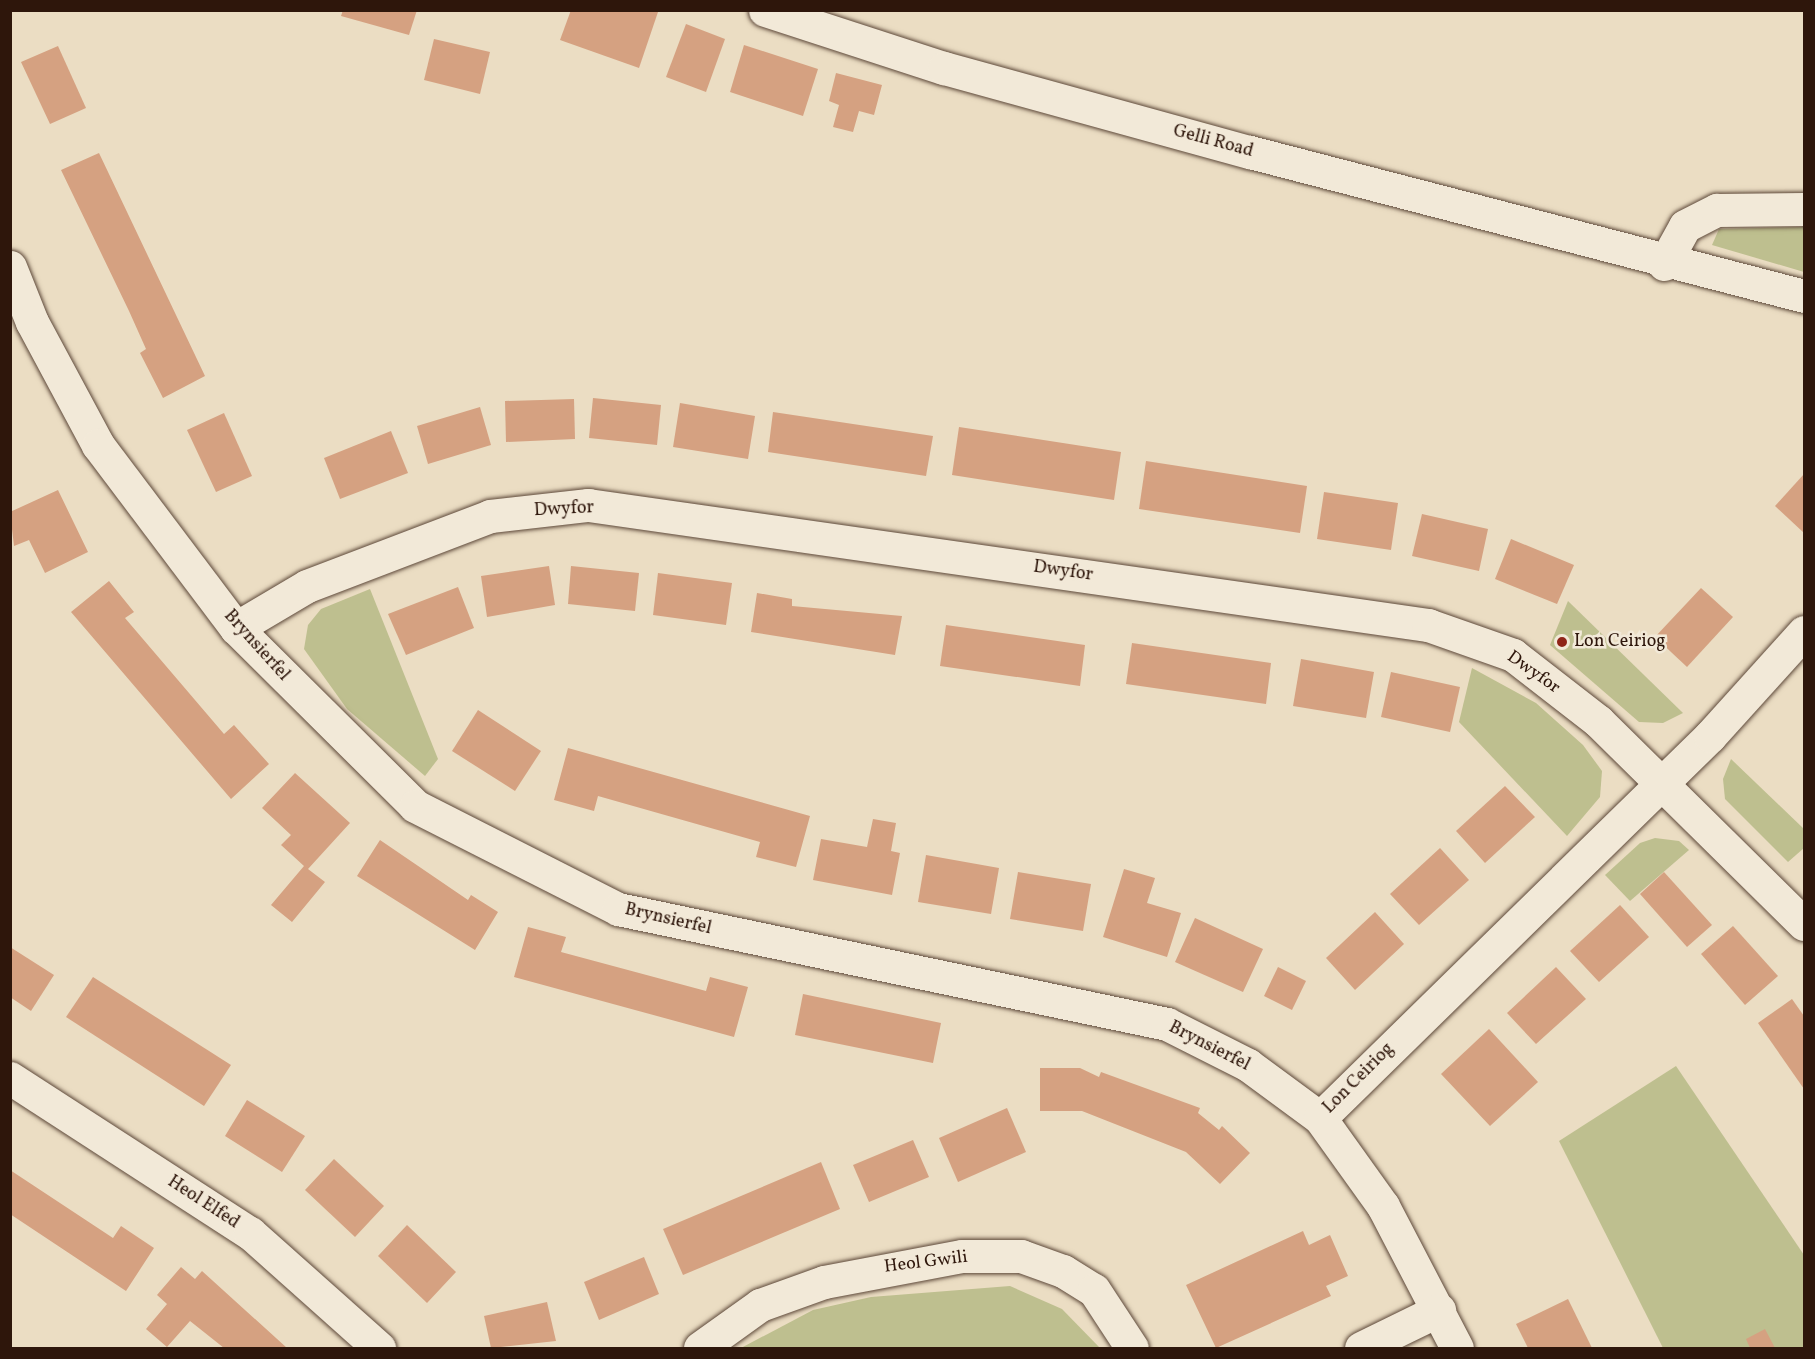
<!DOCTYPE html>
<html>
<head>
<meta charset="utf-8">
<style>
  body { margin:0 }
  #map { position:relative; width:1815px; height:1359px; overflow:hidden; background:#ebddc3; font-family:Vollkorn,serif }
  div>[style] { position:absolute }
  .green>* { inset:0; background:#bebf8f }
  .building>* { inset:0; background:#d5a181 }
  .roads { filter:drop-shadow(0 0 2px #5d4839) drop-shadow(0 0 2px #5d4839) }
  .minor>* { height:33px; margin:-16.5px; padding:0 16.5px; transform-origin:16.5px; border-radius:16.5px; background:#f2e9d8 }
  .secondary>* { height:33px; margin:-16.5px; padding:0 16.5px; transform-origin:16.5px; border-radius:16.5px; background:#f2e9d8 }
  .dots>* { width:16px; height:16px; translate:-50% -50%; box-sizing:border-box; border:3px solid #f2e9d8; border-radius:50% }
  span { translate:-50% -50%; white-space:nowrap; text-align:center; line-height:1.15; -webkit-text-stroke:5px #f2e9d8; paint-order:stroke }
  .street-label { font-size:18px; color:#2e160b }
  .poi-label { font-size:18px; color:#2e160b }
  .left { translate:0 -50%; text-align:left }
  .frame { position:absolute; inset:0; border:12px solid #2e160b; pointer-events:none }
</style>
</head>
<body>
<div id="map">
  <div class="green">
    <div style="clip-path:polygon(1804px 227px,1804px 272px,1712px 245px,1719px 229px)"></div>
    <div style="clip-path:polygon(370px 589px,438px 759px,425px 776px,347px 709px,304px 649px,308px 625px,321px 609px)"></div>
    <div style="clip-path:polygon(1568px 601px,1683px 713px,1663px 723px,1639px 722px,1550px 645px)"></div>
    <div style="clip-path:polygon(1472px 668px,1536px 703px,1583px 745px,1602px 771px,1600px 797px,1567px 836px,1459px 722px)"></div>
    <div style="clip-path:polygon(1731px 759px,1804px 829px,1804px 848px,1788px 862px,1725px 799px,1723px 779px)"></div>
    <div style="clip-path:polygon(1655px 838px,1679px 841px,1689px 850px,1630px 901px,1605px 875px,1640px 843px)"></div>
    <div style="clip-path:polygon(1676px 1066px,1804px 1255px,1804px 1348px,1663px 1348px,1559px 1141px)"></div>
    <div style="clip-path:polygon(1010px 1286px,1062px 1309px,1100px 1348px,741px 1348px,813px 1310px,871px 1297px)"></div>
  </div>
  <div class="building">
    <div style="clip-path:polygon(343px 10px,417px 10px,409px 35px,341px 16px)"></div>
    <div style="clip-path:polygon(571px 10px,658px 12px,639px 68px,560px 40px)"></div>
    <div style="clip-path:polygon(686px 24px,725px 39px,706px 92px,666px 77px)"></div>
    <div style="clip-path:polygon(434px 39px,490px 52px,480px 94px,424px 80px)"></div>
    <div style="clip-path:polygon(744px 45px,818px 69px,803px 116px,730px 92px)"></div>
    <div style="clip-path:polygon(58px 46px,86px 108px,50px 124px,21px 62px)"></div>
    <div style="clip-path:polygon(836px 73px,882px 85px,874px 115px,859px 111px,853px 132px,833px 127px,839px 105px,829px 101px)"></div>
    <div style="clip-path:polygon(99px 153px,205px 376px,163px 398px,140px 353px,146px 349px,129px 311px,61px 170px)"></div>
    <div style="clip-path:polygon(593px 398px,661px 405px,657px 445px,589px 438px)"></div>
    <div style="clip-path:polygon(574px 399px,575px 439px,506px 442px,505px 401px)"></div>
    <div style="clip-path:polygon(680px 403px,755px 416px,748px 459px,673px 447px)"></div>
    <div style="clip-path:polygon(480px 407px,491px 445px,428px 464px,417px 426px)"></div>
    <div style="clip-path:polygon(773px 412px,933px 436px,926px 476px,768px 452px)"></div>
    <div style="clip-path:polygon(224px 413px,252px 476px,216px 492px,187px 430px)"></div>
    <div style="clip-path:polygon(959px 427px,1121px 452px,1114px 500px,952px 475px)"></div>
    <div style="clip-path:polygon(391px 431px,408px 473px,340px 499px,324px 458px)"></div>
    <div style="clip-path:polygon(1146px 461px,1307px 486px,1300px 533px,1139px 509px)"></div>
    <div style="clip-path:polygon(1804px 474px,1804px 533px,1775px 506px)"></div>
    <div style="clip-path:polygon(58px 490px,88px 552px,45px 573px,29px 540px,14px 546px,10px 512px)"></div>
    <div style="clip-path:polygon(1324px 492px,1398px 503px,1391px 550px,1317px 539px)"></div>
    <div style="clip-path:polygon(1422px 514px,1488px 529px,1479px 571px,1412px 556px)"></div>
    <div style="clip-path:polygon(1511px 539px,1574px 565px,1557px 604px,1495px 579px)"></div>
    <div style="clip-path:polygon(549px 566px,555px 605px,487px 617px,481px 576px)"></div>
    <div style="clip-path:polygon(571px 566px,639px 573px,635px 611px,568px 604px)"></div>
    <div style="clip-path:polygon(658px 573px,732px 583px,726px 625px,653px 615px)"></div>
    <div style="clip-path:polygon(109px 581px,134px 612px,125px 618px,224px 734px,234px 725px,269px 764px,231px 799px,71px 612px)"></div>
    <div style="clip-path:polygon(458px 587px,474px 628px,406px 655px,388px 614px)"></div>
    <div style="clip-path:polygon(1701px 588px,1733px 617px,1687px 667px,1655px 637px)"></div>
    <div style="clip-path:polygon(757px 593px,792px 599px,792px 606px,902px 616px,895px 655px,751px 632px)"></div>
    <div style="clip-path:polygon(946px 625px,1085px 645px,1080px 686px,940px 666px)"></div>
    <div style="clip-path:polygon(1132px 643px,1271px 663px,1266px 704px,1126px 684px)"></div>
    <div style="clip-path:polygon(1301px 659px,1374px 672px,1366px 718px,1293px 706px)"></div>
    <div style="clip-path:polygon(1391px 672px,1460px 687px,1450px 732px,1381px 717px)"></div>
    <div style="clip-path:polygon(478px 710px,541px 751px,515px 791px,452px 751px)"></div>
    <div style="clip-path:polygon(568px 748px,810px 816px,796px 867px,756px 857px,760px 842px,598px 796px,594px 811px,554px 800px)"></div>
    <div style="clip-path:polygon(295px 773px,350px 823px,308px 869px,325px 882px,292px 922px,271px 905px,304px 866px,281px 845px,291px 835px,262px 808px)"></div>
    <div style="clip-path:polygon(1505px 786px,1535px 817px,1485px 863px,1456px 831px)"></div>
    <div style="clip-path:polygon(873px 819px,896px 823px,891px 851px,900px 853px,892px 895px,813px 880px,821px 839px,867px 847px)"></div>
    <div style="clip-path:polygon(380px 840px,468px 900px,471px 895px,498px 912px,475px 950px,357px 876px)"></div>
    <div style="clip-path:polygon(1440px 848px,1469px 880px,1419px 925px,1390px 894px)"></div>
    <div style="clip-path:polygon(926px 855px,999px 868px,991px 914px,918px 902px)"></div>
    <div style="clip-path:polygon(1124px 869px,1155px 878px,1147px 903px,1181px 913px,1167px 957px,1103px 937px)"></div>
    <div style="clip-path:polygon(1018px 872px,1091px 884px,1083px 931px,1010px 919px)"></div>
    <div style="clip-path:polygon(1664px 872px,1712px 925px,1687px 947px,1640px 894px)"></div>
    <div style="clip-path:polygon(1620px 905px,1649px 937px,1599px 982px,1570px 951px)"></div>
    <div style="clip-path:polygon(1375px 912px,1404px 944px,1355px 990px,1326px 958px)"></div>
    <div style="clip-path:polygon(1195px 918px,1263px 949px,1243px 992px,1175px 962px)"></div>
    <div style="clip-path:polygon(1733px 926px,1778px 976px,1745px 1005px,1701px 954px)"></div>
    <div style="clip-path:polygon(528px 927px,566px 937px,561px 952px,706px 991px,710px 977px,748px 987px,734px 1037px,514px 977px)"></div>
    <div style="clip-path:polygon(10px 947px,54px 975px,31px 1011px,10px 997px)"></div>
    <div style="clip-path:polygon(1278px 967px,1306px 981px,1292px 1010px,1264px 996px)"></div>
    <div style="clip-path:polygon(1556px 967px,1586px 999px,1536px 1044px,1507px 1013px)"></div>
    <div style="clip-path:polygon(93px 977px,231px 1065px,204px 1106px,66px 1017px)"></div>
    <div style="clip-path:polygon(803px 994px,941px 1023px,933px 1063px,795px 1035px)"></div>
    <div style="clip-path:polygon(1792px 999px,1804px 1016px,1804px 1089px,1758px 1023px)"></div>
    <div style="clip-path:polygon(1489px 1029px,1538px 1082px,1490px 1126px,1441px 1074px)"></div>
    <div style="clip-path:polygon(1040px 1068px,1080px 1068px,1099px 1077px,1101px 1072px,1200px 1108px,1198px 1113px,1219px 1130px,1222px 1126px,1250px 1153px,1220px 1184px,1186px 1152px,1082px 1111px,1040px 1111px)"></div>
    <div style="clip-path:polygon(247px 1100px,305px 1136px,282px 1172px,225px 1136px)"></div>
    <div style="clip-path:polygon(1007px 1108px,1026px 1152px,958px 1182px,939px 1138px)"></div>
    <div style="clip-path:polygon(913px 1140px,929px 1177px,869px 1202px,853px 1165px)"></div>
    <div style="clip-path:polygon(334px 1159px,384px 1206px,355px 1237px,305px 1190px)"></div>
    <div style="clip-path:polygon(821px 1162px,840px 1209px,683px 1275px,663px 1229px)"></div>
    <div style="clip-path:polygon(10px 1170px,113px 1238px,121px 1226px,154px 1248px,126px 1291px,10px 1214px)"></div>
    <div style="clip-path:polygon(407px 1225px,456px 1272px,427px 1303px,378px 1256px)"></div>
    <div style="clip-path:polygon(1303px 1231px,1309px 1245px,1330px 1235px,1348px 1276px,1326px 1286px,1331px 1296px,1216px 1348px,1186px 1285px)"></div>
    <div style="clip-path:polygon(644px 1257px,659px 1294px,599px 1320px,584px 1282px)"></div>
    <div style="clip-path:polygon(181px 1267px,195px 1279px,202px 1271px,287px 1348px,224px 1348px,190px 1321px,167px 1347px,146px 1329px,167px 1304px,157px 1295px)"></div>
    <div style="clip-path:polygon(1568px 1299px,1592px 1348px,1528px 1348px,1516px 1324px)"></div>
    <div style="clip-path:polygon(547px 1302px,556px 1341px,491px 1348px,484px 1316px)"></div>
    <div style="clip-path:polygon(1765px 1329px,1775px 1348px,1750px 1348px,1746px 1339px)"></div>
  </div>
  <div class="roads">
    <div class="minor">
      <div style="left:1664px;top:264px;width:43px;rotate:-61.1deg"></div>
      <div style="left:1685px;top:226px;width:36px;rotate:-27deg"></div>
      <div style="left:1717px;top:210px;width:87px;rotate:-0.7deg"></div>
      <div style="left:10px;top:267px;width:59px;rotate:68.2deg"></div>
      <div style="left:32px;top:322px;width:140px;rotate:61.8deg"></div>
      <div style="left:98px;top:445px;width:229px;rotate:53deg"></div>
      <div style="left:236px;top:628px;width:252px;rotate:44.8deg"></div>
      <div style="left:415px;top:806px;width:228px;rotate:26.9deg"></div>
      <div style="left:618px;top:909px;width:561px;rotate:11.83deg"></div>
      <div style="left:1167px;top:1024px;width:91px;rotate:26.8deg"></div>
      <div style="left:1248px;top:1065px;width:89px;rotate:36.4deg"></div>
      <div style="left:1320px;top:1118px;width:108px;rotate:54.4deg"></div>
      <div style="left:1383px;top:1206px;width:160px;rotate:62.5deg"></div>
      <div style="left:236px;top:628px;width:82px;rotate:-30.6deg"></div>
      <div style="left:307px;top:586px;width:196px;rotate:-20.9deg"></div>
      <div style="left:490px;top:516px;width:99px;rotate:-6.4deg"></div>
      <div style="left:588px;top:505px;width:849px;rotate:8.13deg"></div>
      <div style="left:1428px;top:625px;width:90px;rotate:19.4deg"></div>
      <div style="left:1513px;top:655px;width:108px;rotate:37.8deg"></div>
      <div style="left:1598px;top:721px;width:289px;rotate:44.6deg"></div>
      <div style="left:10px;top:1078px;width:286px;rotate:32.9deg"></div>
      <div style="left:250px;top:1233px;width:173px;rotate:41.7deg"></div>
      <div style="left:1320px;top:1118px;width:546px;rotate:-44.41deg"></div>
      <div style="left:1710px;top:736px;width:140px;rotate:-47.9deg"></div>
      <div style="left:700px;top:1348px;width:74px;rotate:-35.6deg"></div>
      <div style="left:760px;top:1305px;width:68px;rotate:-19.8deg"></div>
      <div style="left:824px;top:1282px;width:140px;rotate:-10.7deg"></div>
      <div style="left:962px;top:1256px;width:59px"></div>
      <div style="left:1021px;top:1256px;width:45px;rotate:19.7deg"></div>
      <div style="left:1063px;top:1271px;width:36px;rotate:32deg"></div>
      <div style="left:1094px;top:1290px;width:69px;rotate:56.8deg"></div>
      <div style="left:1361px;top:1348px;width:87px;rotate:-26deg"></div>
    </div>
    <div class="secondary">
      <div style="left:765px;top:10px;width:188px;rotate:18deg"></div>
      <div style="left:944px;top:68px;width:317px;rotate:15.4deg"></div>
      <div style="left:1250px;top:152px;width:572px;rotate:14.57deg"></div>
    </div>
  </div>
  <div class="dots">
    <div style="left:1562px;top:642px;background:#8f2418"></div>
  </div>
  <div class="street-label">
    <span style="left:1213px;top:142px;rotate:15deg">Gelli Road</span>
    <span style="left:564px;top:510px;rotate:-3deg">Dwyfor</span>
    <span style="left:1063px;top:572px;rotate:8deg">Dwyfor</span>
    <span style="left:256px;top:646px;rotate:48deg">Brynsierfel</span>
    <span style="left:1533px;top:673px;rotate:35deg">Dwyfor</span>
    <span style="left:668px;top:920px;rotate:13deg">Brynsierfel</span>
    <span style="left:1209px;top:1047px;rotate:27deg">Brynsierfel</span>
    <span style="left:1359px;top:1079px;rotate:-45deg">Lon Ceiriog</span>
    <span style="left:203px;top:1203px;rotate:33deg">Heol Elfed</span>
    <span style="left:926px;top:1263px;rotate:-7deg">Heol Gwili</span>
  </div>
  <div class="poi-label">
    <span class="left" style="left:1574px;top:642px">Lon Ceiriog</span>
  </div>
  <div class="frame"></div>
</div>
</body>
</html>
